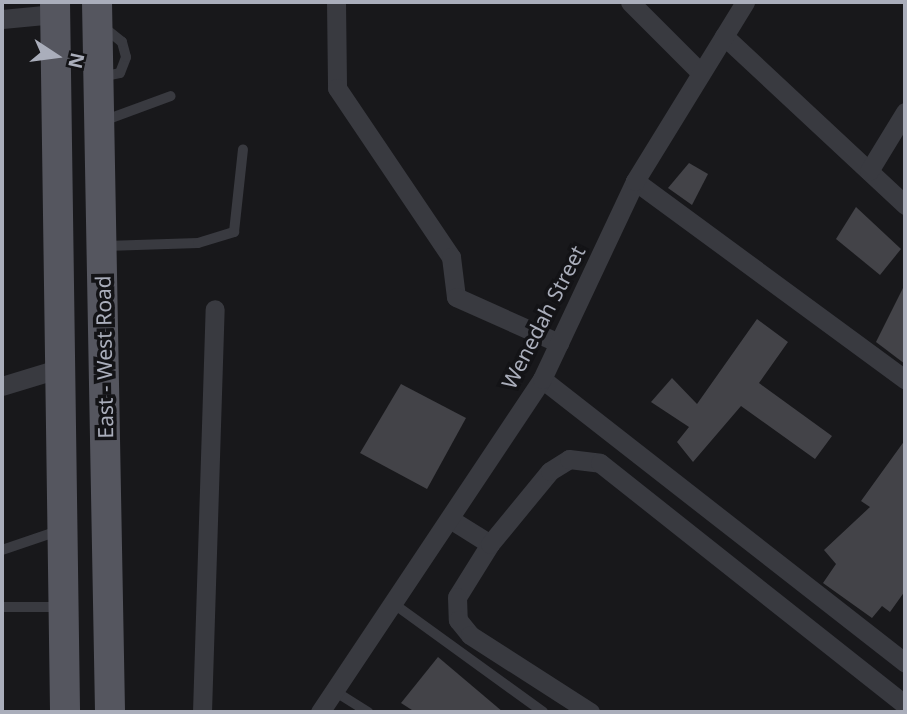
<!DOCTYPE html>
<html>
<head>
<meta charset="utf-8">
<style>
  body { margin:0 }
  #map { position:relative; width:907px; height:714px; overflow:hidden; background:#18181b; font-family:"Noto Sans",sans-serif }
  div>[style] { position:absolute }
  .building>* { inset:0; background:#434348 }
  .service>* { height:10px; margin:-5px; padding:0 5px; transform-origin:5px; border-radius:5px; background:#393a40 }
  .minor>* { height:19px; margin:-9.5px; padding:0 9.5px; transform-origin:9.5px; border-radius:9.5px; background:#393a40 }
  .primary>* { height:30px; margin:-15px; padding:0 15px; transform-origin:15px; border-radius:15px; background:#55565f }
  span { translate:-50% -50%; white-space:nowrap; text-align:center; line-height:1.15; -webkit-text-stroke:7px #131316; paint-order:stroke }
  .street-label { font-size:21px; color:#aaaebb }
  .frame { position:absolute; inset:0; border:4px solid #aaaebb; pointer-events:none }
  .north { position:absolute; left:21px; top:21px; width:70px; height:70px; -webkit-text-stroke:5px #131316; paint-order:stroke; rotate:103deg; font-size:19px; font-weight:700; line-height:28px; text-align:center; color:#aaaebb }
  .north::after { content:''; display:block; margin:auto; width:24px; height:32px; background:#aaaebb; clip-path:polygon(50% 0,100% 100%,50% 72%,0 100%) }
</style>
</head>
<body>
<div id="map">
  <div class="building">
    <div style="clip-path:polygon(689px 163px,708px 174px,692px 205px,668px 188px)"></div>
    <div style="clip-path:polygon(856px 207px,901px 249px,880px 275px,836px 239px)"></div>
    <div style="clip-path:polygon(905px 284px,905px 364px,876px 342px)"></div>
    <div style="clip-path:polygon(757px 319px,788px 342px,759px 383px,832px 436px,815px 459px,741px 406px,693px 462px,677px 442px,689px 427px,651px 402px,672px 378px,697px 404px)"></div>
    <div style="clip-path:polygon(401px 384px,466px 418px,427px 489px,360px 453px)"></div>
    <div style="clip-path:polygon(905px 440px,905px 591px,890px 612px,882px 606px,872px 618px,823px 583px,836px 564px,824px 550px,870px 507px,861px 501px)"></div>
    <div style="clip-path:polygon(438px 657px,503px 712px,415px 712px,401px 703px)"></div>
  </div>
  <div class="service">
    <div style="left:100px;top:77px;width:20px;rotate:-11deg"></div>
    <div style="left:120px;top:73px;width:17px;rotate:-69deg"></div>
    <div style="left:126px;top:57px;width:16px;rotate:-105deg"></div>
    <div style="left:122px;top:42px;width:26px;rotate:-141deg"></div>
    <div style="left:103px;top:121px;width:72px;rotate:-20.2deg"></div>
    <div style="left:106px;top:246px;width:92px;rotate:-1.9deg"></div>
    <div style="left:198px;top:243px;width:38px;rotate:-17deg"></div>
    <div style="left:234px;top:232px;width:83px;rotate:-83.8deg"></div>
    <div style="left:2px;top:550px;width:59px;rotate:-18.7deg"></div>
    <div style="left:394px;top:604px;width:184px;rotate:35.9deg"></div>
    <div style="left:2px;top:607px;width:58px"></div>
    <div style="left:336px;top:692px;width:38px;rotate:32deg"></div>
  </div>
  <div class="minor">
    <div style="left:336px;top:2px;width:86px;rotate:89.3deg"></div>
    <div style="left:337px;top:88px;width:204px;rotate:56deg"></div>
    <div style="left:451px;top:257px;width:40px;rotate:82.9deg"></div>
    <div style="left:456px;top:297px;width:113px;rotate:24.1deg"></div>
    <div style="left:630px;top:2px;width:100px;rotate:45deg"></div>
    <div style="left:2px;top:19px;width:53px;rotate:-5.4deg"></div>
    <div style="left:724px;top:36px;width:248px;rotate:43deg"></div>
    <div style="left:869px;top:171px;width:69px;rotate:-58.6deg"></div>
    <div style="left:635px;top:181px;width:335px;rotate:36.3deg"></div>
    <div style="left:542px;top:379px;width:461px;rotate:38deg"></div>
    <div style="left:2px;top:386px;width:62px;rotate:-17deg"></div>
    <div style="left:450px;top:519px;width:47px;rotate:32deg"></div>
    <div style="left:490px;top:544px;width:62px;rotate:121.9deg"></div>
    <div style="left:457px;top:597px;width:23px;rotate:88deg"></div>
    <div style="left:458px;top:620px;width:19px;rotate:51deg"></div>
    <div style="left:470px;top:635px;width:143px;rotate:32.7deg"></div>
    <div style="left:490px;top:544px;width:94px;rotate:-50.6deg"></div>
    <div style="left:550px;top:471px;width:22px;rotate:-32deg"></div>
    <div style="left:569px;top:459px;width:31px;rotate:7deg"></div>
    <div style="left:600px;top:463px;width:389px;rotate:38.4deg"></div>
    <div style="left:202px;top:712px;width:403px;rotate:-88.2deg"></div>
    <div style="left:320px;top:712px;width:400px;rotate:-56.3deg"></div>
    <div style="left:542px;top:379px;width:219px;rotate:-64.8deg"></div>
    <div style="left:635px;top:181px;width:210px;rotate:-58.4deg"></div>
  </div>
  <div class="primary">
    <div style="left:55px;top:2px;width:710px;rotate:89.19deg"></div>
    <div style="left:97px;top:2px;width:710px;rotate:88.95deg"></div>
  </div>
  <div class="street-label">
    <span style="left:543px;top:317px;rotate:-63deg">Wenedah Street</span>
    <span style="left:104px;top:357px;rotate:-91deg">East - West Road</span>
  </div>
  <div class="frame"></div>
  <div class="north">N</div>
</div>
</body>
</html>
